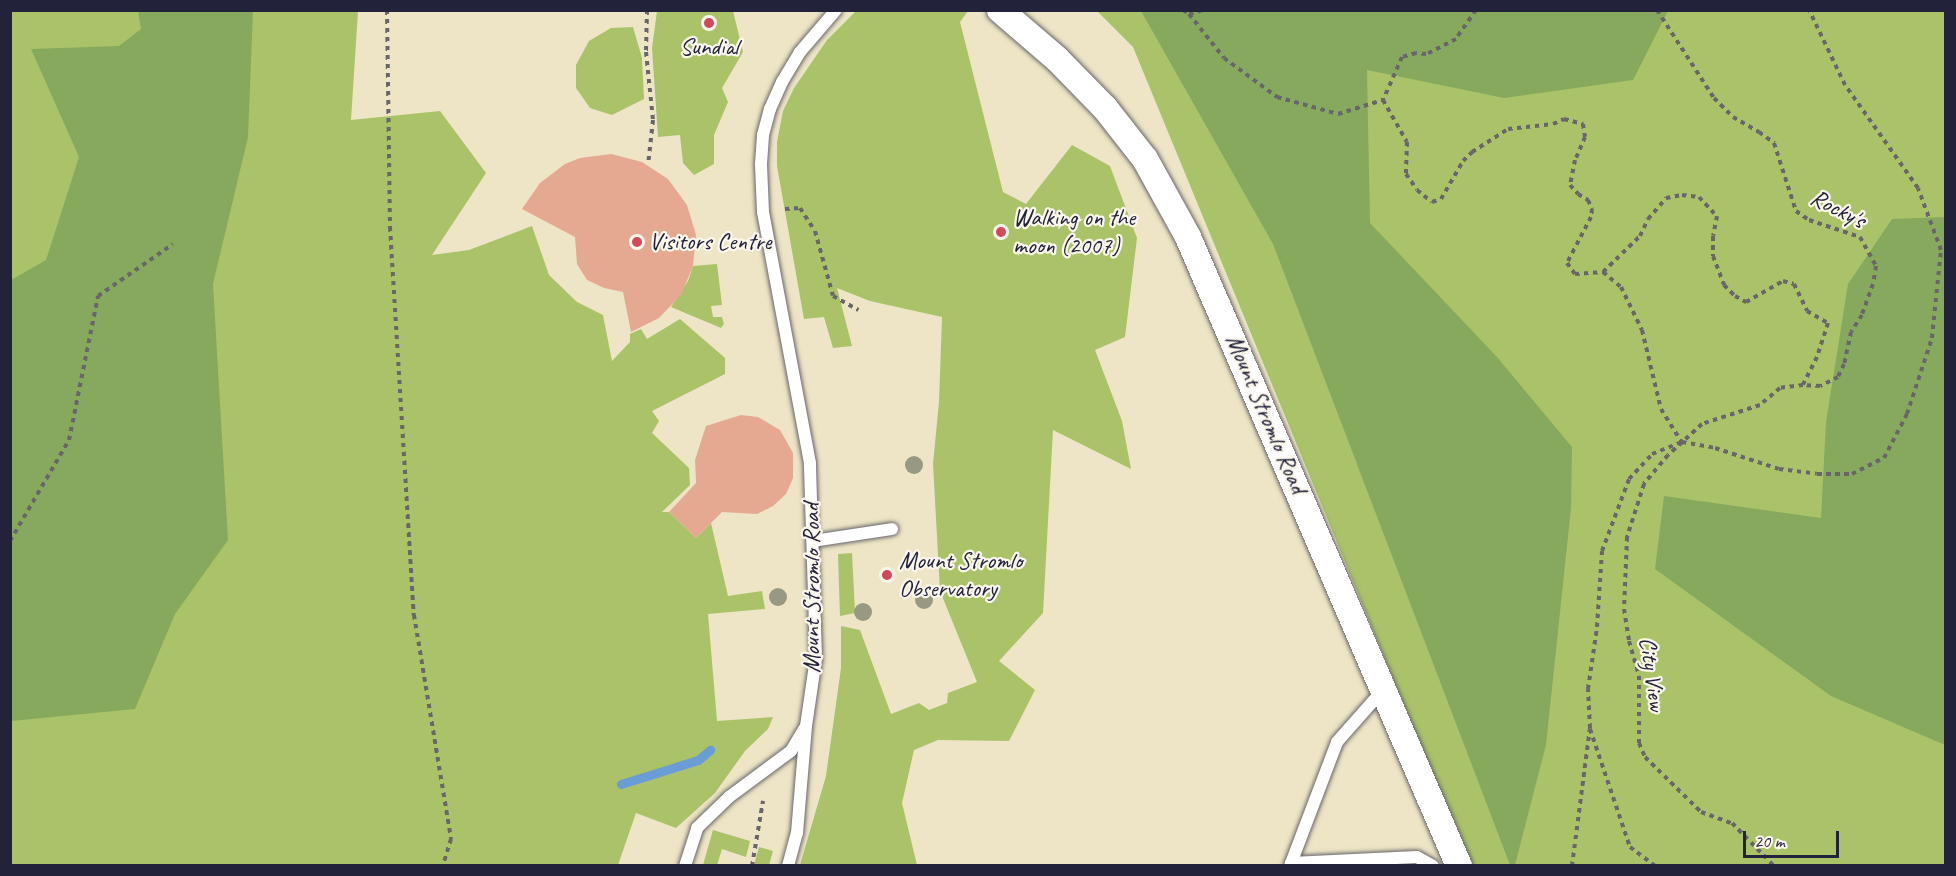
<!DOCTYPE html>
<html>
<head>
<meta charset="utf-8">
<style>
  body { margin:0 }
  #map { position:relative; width:1956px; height:876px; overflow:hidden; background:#ede5c5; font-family:Caveat,sans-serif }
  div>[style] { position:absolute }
  .green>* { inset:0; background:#aac369 }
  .forest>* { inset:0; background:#87a95d }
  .stream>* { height:9px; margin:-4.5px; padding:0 4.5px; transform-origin:4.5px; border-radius:4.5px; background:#6a9dd5 }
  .building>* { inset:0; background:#e5a992 }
  .path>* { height:4px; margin-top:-2px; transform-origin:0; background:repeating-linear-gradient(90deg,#69666b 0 4.5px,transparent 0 9px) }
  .roads { filter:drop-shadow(0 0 2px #69666b) drop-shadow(0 0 2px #69666b) }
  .service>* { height:12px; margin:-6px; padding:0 6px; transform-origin:6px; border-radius:6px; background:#fff }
  .minor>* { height:26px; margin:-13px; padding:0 13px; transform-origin:13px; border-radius:13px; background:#fff }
  .trees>* { width:18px; height:18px; margin:-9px; border-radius:50%; background:#989982 }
  .dots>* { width:16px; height:16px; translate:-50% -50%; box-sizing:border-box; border:3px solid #fbf7ec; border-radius:50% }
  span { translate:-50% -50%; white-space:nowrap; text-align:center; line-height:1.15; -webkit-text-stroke:4.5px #fbf7ec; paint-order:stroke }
  .poi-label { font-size:24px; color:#22223b }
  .left { translate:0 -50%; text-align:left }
  .street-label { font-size:24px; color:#22223b }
  .frame { position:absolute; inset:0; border:12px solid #22223b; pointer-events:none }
  .scale { position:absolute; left:1743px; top:831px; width:96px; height:27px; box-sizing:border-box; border:3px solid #22223b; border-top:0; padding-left:8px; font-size:18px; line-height:21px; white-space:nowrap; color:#22223b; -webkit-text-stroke:4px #fbf7ec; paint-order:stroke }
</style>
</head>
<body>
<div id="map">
  <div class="green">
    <div style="clip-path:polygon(10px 11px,358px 11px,351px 120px,440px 111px,486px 173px,432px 255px,469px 250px,532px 226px,549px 275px,577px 302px,603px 315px,612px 361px,630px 342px,630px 334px,641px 329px,647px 339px,680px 319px,725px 358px,725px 374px,652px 411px,659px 421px,652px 433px,689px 468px,690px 485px,662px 512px,669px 512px,696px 538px,711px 523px,728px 596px,762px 591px,765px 609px,708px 614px,717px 721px,773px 717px,768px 729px,745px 751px,715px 793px,676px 828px,636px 813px,618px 865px,11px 865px)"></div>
    <div style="clip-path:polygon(657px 11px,733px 11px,743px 52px,722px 88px,728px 102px,714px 135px,714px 164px,694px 175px,683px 163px,680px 135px,658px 137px,652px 48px)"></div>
    <div style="clip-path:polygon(856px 11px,968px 11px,960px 22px,1003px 192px,1026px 204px,1072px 145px,1110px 166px,1137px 238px,1125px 337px,1095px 350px,1122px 421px,1131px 469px,1053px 430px,1043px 613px,999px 661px,1035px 690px,1009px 741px,938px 740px,914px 750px,902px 803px,917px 865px,800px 865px,826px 776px,841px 668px,841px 626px,860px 630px,891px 714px,919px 703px,929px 710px,947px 703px,948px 693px,977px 682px,940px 591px,933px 464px,939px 402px,942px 317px,870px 301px,837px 288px,852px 346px,833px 348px,824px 317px,804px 319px,777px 166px,777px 142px,783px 111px,794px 88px,827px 40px)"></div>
    <div style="clip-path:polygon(1097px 11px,1945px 11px,1945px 865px,1470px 865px,1133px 47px)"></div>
    <div style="clip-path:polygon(633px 27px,642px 58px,644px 99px,612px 115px,590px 108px,576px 88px,576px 65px,589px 41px,611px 28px)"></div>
    <div style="clip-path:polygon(717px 264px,722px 305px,711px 306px,713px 317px,722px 317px,724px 324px,721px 328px,671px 307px,688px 281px,693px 266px)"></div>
    <div style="clip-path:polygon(852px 553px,855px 613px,840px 616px,838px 554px)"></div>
    <div style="clip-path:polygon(713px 830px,750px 841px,746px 857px,722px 849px,717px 865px,703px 865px)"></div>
    <div style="clip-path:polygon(759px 847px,773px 851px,769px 865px,754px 865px)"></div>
  </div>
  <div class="forest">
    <div style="clip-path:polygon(138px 11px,253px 11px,248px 137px,213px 284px,228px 540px,175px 614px,135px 709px,11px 721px,11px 280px,46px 260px,79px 157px,31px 49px,119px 46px,141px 29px)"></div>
    <div style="clip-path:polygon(1141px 11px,1668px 11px,1633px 80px,1504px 98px,1367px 70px,1370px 223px,1497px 357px,1572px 447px,1571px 508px,1546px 745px,1515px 865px,1510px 865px,1273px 244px)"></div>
    <div style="clip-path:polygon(1945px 217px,1946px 217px,1945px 745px,1831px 696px,1655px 569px,1664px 496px,1821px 518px,1826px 422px,1848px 284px,1892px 219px)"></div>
  </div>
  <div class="stream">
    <div style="left:621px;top:784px;width:81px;rotate:-17.3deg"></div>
    <div style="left:698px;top:760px;width:16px;rotate:-40deg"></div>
  </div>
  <div class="building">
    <div style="clip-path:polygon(611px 154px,642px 162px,668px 179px,687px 205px,696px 235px,693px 266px,681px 295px,659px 318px,631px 332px,623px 292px,604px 288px,587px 280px,577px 264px,575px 237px,522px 209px,540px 183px,565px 164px,580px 158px)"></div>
    <div style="clip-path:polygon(741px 415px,758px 417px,780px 430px,793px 453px,793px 478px,786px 494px,773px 506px,757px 514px,722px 512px,696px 538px,669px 512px,696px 483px,695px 460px,706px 426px)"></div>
  </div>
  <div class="path">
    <div style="left:387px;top:10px;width:217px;rotate:89.2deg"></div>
    <div style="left:390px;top:227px;width:389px;rotate:86.5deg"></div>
    <div style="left:414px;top:615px;width:227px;rotate:80.6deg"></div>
    <div style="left:451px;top:839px;width:28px;rotate:107deg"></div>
    <div style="left:647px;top:10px;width:42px;rotate:91.4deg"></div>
    <div style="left:646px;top:52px;width:68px;rotate:84.1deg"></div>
    <div style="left:653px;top:120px;width:45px;rotate:96.3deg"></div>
    <div style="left:1183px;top:10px;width:7px;rotate:34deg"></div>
    <div style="left:1189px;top:14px;width:15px;rotate:-16deg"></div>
    <div style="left:1476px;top:10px;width:35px;rotate:125deg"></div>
    <div style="left:1456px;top:39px;width:34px;rotate:153deg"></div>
    <div style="left:1426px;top:54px;width:10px;rotate:-174deg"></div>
    <div style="left:1416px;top:53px;width:15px;rotate:164deg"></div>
    <div style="left:1402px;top:57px;width:47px;rotate:113.8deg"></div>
    <div style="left:1383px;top:100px;width:48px;rotate:60.3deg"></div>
    <div style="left:1407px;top:142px;width:32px;rotate:92deg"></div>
    <div style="left:1406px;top:174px;width:19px;rotate:55deg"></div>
    <div style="left:1417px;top:190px;width:19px;rotate:39deg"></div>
    <div style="left:1432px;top:202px;width:9px;rotate:-18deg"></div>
    <div style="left:1441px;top:199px;width:44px;rotate:-59.9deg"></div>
    <div style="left:1463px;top:161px;width:13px;rotate:-45deg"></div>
    <div style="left:1472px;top:152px;width:43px;rotate:-32.6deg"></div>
    <div style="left:1508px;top:129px;width:45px;rotate:-6.3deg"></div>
    <div style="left:1553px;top:124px;width:12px;rotate:-24deg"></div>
    <div style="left:1564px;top:119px;width:20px;rotate:15deg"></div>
    <div style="left:1583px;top:124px;width:13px;rotate:81deg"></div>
    <div style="left:1585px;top:137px;width:25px;rotate:113deg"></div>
    <div style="left:1575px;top:160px;width:25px;rotate:101deg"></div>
    <div style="left:1570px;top:185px;width:12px;rotate:48deg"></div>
    <div style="left:1578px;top:194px;width:12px;rotate:31deg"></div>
    <div style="left:1588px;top:200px;width:10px;rotate:66deg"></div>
    <div style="left:1592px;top:209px;width:8px;rotate:97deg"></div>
    <div style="left:1591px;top:217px;width:52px;rotate:117.6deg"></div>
    <div style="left:1567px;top:263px;width:14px;rotate:54deg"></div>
    <div style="left:1575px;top:274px;width:28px;rotate:-4deg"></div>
    <div style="left:1603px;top:272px;width:52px;rotate:-44.2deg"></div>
    <div style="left:1640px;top:236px;width:19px;rotate:-65deg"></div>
    <div style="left:1648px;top:219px;width:28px;rotate:-49deg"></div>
    <div style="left:1666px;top:198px;width:16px;rotate:-11deg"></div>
    <div style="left:1682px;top:195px;width:17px;rotate:7deg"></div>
    <div style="left:1699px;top:197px;width:26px;rotate:47deg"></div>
    <div style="left:1717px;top:216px;width:20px;rotate:101deg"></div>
    <div style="left:1713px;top:236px;width:20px;rotate:90deg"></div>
    <div style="left:1713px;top:256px;width:31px;rotate:69deg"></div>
    <div style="left:1724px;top:285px;width:16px;rotate:45deg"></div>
    <div style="left:1735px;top:296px;width:13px;rotate:29deg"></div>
    <div style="left:1746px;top:302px;width:43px;rotate:-29.6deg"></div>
    <div style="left:1783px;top:281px;width:11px;rotate:15deg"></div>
    <div style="left:1794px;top:284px;width:30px;rotate:64deg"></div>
    <div style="left:1807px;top:311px;width:24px;rotate:30deg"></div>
    <div style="left:1828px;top:323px;width:36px;rotate:108deg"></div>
    <div style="left:1817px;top:357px;width:31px;rotate:117deg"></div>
    <div style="left:1657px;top:10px;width:105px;rotate:57.1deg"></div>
    <div style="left:1714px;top:98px;width:27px;rotate:45deg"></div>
    <div style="left:1733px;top:117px;width:30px;rotate:30deg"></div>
    <div style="left:1759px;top:132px;width:19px;rotate:36deg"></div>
    <div style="left:1774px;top:143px;width:71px;rotate:72.1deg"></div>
    <div style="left:1796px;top:211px;width:16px;rotate:35deg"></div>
    <div style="left:1809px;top:220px;width:54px;rotate:18.4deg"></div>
    <div style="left:1860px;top:237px;width:33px;rotate:61deg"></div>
    <div style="left:1876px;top:266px;width:18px;rotate:99deg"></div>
    <div style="left:1873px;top:284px;width:33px;rotate:110deg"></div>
    <div style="left:1862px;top:315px;width:20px;rotate:123deg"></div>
    <div style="left:1851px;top:332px;width:33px;rotate:102deg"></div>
    <div style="left:1844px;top:364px;width:14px;rotate:115deg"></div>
    <div style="left:1838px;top:377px;width:20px;rotate:153deg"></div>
    <div style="left:1820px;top:386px;width:17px;rotate:-177deg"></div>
    <div style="left:1803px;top:385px;width:23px;rotate:173deg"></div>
    <div style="left:1780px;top:388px;width:26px;rotate:140deg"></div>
    <div style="left:1760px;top:405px;width:61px;rotate:161.9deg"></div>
    <div style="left:1702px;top:424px;width:46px;rotate:137.6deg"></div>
    <div style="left:1668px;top:455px;width:38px;rotate:130deg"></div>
    <div style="left:1644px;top:484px;width:56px;rotate:107.8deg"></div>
    <div style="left:1627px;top:537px;width:72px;rotate:92.4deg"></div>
    <div style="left:1624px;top:609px;width:32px;rotate:81deg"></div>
    <div style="left:1629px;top:641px;width:36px;rotate:74deg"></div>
    <div style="left:1639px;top:676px;width:67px;rotate:90deg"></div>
    <div style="left:1639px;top:743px;width:15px;rotate:67deg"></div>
    <div style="left:1645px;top:757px;width:78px;rotate:44.5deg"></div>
    <div style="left:1701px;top:812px;width:33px;rotate:20deg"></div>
    <div style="left:1732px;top:823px;width:60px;rotate:45.7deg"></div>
    <div style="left:1189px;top:14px;width:56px;rotate:51.5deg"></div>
    <div style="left:1224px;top:58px;width:66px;rotate:36.3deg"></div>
    <div style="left:1277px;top:97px;width:63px;rotate:15.6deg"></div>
    <div style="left:1338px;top:114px;width:47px;rotate:-17.3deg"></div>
    <div style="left:785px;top:209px;width:15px;rotate:-4deg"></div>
    <div style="left:800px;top:208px;width:27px;rotate:57deg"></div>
    <div style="left:815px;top:231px;width:67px;rotate:74.5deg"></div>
    <div style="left:833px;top:296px;width:29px;rotate:29deg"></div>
    <div style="left:1603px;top:272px;width:23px;rotate:40deg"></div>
    <div style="left:1621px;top:287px;width:48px;rotate:64deg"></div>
    <div style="left:1642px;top:330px;width:81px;rotate:76.5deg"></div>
    <div style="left:1661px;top:409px;width:39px;rotate:58deg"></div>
    <div style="left:10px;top:541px;width:117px;rotate:-59.7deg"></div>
    <div style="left:69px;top:440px;width:147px;rotate:-78.6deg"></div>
    <div style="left:98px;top:296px;width:91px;rotate:-34.7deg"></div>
    <div style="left:1590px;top:729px;width:125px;rotate:71.3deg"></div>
    <div style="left:1630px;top:847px;width:31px;rotate:37deg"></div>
    <div style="left:752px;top:866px;width:66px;rotate:-80.4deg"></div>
    <div style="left:1572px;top:866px;width:139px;rotate:-82.6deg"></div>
    <div style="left:1590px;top:728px;width:39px;rotate:-93deg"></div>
    <div style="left:1588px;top:689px;width:63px;rotate:-81.7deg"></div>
    <div style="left:1597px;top:627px;width:76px;rotate:-86.2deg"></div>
    <div style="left:1602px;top:551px;width:77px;rotate:-69.4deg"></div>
    <div style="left:1629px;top:479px;width:34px;rotate:-47deg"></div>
    <div style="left:1652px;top:454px;width:32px;rotate:-22deg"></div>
    <div style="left:1682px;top:442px;width:34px;rotate:10deg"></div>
    <div style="left:1715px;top:448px;width:67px;rotate:18.2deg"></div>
    <div style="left:1779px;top:469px;width:38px;rotate:7deg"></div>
    <div style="left:1817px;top:474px;width:35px"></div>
    <div style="left:1852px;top:474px;width:36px;rotate:-27deg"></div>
    <div style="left:1884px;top:458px;width:50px;rotate:-62.4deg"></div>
    <div style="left:1907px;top:414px;width:80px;rotate:-71.8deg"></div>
    <div style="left:1932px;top:338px;width:88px;rotate:-84.2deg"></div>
    <div style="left:1941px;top:250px;width:66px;rotate:-110.4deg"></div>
    <div style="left:1918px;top:188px;width:126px;rotate:-125.3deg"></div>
    <div style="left:1845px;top:85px;width:83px;rotate:-115.6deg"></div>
  </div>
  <div class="roads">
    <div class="service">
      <div style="left:813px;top:541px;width:80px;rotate:-8.6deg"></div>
      <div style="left:1291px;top:863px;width:126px;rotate:-2.7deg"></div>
      <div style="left:1417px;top:857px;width:18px;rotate:29deg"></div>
      <div style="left:685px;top:866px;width:40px;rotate:-72deg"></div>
      <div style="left:697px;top:828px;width:45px;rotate:-44.1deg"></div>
      <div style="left:729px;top:797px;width:77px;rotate:-36.6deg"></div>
      <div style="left:791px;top:751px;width:26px;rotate:-59deg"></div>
      <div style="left:788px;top:866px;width:34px;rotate:-75deg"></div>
      <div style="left:797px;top:833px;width:107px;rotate:-85.2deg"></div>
      <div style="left:806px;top:726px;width:69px;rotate:-81.6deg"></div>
      <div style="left:816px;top:658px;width:195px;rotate:-91.8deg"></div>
      <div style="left:810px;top:463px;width:255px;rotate:-100.6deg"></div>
      <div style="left:763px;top:212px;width:48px;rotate:-92.4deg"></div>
      <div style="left:761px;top:164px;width:29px;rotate:-86deg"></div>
      <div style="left:763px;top:135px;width:27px;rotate:-75deg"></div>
      <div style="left:770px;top:109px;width:30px;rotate:-66deg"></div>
      <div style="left:782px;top:82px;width:35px;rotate:-59deg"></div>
      <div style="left:800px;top:52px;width:55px;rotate:-49.4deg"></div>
      <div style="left:1290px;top:866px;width:133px;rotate:-69.2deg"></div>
      <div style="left:1337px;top:742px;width:69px;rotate:-48.5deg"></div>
    </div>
    <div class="minor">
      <div style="left:1000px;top:10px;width:75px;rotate:40.7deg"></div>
      <div style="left:1057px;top:59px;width:69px;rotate:45.6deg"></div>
      <div style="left:1105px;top:108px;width:65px;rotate:51.9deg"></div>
      <div style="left:1145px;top:159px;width:89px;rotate:61.1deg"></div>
      <div style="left:1188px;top:237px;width:685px;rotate:66.69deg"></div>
    </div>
  </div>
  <div class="trees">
    <div style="left:914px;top:465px"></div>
    <div style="left:778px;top:597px"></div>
    <div style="left:924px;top:600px"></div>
    <div style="left:863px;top:612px"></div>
  </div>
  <div class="dots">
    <div style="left:709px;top:23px;background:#d1495b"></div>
    <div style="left:1001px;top:232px;background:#d1495b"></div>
    <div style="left:637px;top:242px;background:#d1495b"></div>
    <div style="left:887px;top:575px;background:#d1495b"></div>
  </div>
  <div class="poi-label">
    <span style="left:709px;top:47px">Sundial</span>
    <span class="left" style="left:1013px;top:232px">Walking on the<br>moon (2007)</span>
    <span class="left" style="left:649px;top:242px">Visitors Centre</span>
    <span class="left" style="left:899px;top:575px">Mount Stromlo<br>Observatory</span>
  </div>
  <div class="street-label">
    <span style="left:1838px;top:209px;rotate:27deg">Rocky's</span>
    <span style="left:1266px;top:414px;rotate:67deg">Mount Stromlo Road</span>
    <span style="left:812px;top:588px;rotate:-90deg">Mount Stromlo Road</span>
    <span style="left:1652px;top:674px;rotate:82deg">City View</span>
  </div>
  <div class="frame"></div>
  <div class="scale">20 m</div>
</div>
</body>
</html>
